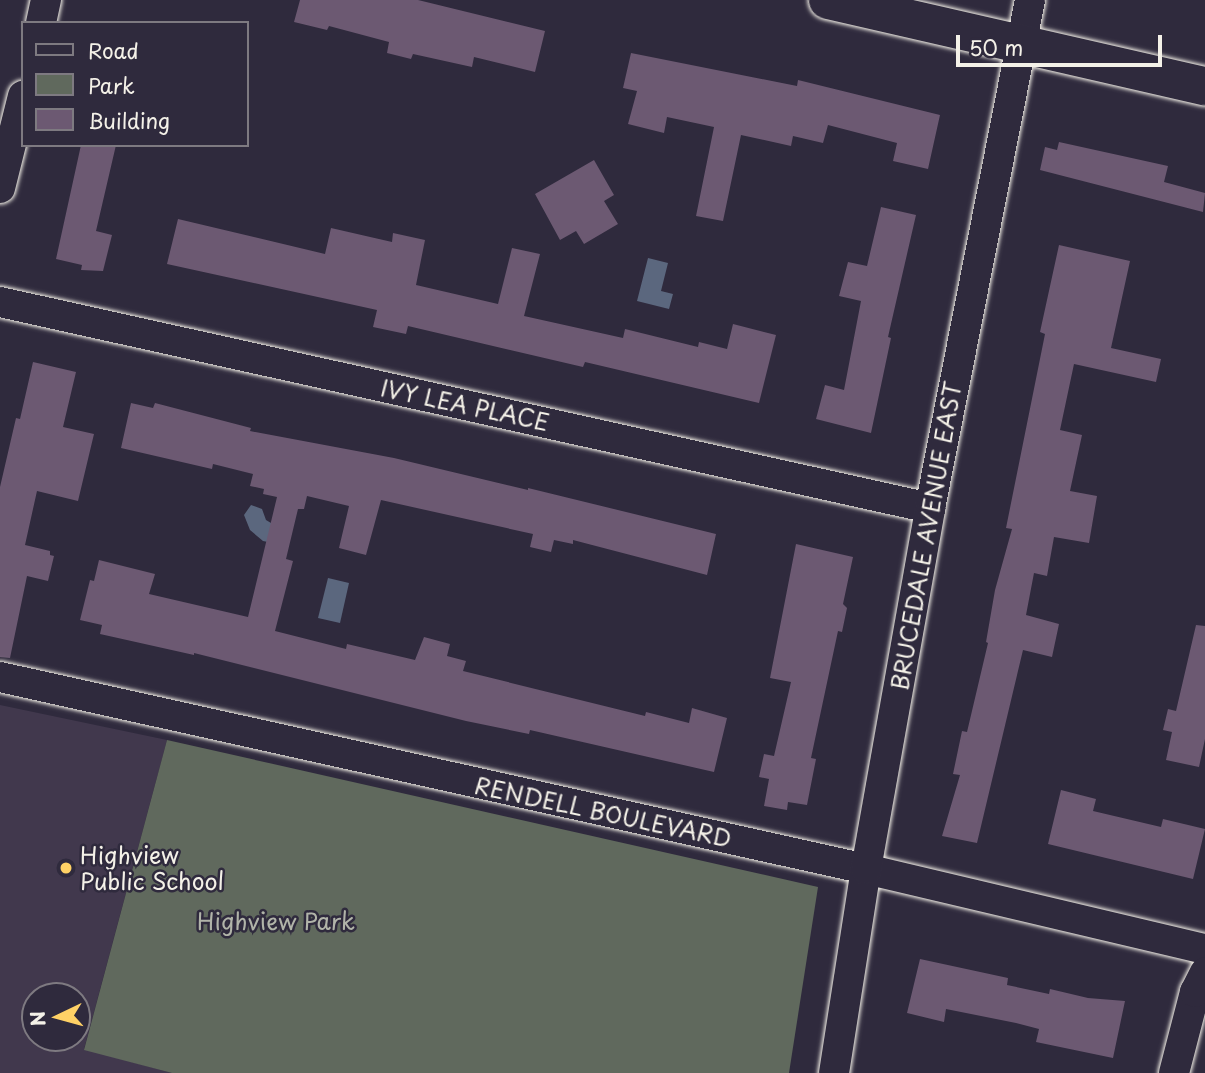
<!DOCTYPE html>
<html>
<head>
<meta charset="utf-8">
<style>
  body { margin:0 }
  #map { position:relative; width:1205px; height:1073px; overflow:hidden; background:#2f2a3d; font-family:"Playpen Sans",sans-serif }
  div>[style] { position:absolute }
  .built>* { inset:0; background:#41384d }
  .green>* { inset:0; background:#60695d }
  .water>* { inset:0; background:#5b677e }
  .building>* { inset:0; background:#6c5972 }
  .roads { filter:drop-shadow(0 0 2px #f4f1e8) drop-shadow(0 0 2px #f4f1e8) }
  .street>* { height:30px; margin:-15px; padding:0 15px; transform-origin:15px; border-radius:15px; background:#2f2a3d }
  .secondary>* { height:38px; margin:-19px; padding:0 19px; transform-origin:19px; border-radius:19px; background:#2f2a3d }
  .dots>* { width:19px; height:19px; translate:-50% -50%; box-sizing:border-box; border:4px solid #2f2a3d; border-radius:50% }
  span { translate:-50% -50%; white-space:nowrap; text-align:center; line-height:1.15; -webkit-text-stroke:5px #2f2a3d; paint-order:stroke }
  .street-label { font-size:23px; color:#f4f1e8 }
  .poi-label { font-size:23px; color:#f4f1e8 }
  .left { translate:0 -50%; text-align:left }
  .park-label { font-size:23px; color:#b1b4a9 }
  .legend { position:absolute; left:21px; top:21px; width:228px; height:126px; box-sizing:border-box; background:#2f2a3d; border:2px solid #7e7a81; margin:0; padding:9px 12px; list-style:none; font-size:21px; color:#f4f1e8 }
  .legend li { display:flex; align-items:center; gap:14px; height:35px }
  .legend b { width:35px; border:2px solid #7e7a81 }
  .north { position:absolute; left:21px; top:982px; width:70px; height:70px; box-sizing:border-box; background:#2f2a3d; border:2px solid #7e7a81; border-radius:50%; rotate:265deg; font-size:19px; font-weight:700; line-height:28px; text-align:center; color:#f4f1e8 }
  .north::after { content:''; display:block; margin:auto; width:24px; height:32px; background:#ffd166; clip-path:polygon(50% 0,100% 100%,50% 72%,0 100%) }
  .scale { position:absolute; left:956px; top:35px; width:206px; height:32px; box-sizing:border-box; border:4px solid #f4f1e8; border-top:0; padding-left:9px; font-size:21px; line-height:24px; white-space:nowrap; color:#f4f1e8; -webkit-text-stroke:5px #2f2a3d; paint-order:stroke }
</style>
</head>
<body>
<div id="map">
  <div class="built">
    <div style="clip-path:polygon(evenodd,0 705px,167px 740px,84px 1049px,172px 1073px,0 1073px,0 705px,35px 996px,77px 996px,77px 1038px,35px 1038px,35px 996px)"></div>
  </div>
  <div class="green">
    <div style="clip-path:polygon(167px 740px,818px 887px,789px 1073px,172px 1073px,84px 1050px)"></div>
  </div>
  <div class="water">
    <div style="clip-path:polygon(648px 258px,668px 263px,661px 291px,673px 294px,669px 309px,637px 301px)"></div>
    <div style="clip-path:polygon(251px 505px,262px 509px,266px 520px,276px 526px,268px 542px,263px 541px,250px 530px,244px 515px)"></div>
    <div style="clip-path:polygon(328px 578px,349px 583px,340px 623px,318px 618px)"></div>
  </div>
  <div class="building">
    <div style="clip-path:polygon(300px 0,418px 0,545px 31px,535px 72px,474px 57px,472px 67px,413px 54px,411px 59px,387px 53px,389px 42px,329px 26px,327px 30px,294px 22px)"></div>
    <div style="clip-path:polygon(631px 53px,797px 86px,798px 80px,940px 115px,928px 169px,893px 161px,897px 143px,828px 125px,823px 143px,793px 136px,791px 146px,741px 135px,723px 221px,696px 216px,714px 127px,667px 117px,664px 133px,628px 124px,637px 91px,623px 88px)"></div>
    <div style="clip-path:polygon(1059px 142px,1168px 166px,1164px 182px,1205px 193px,1203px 212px,1040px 170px,1045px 147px,1057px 150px)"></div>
    <div style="clip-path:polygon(81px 145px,116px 145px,96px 231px,112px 235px,103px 271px,81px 270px,82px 265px,56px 259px)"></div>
    <div style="clip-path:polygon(594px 160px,614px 195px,604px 201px,618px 224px,584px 244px,576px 231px,560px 240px,535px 194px)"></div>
    <div style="clip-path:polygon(881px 207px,916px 215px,888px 337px,891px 338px,871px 433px,816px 419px,825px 385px,844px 390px,861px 301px,839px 296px,848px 262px,867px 266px)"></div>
    <div style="clip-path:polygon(178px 219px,325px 254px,331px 228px,392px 242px,393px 233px,425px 240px,416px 285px,498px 304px,512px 248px,540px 254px,524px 316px,623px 338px,625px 329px,698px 347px,699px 342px,727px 349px,733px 324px,776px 335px,759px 403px,585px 362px,583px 367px,408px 326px,406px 334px,373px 327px,377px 310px,167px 264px)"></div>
    <div style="clip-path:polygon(1059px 245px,1130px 261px,1111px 348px,1161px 359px,1156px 382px,1074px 364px,1060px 430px,1082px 435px,1070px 491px,1097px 496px,1089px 543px,1054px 537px,1047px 576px,1034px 573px,1026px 615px,1059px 624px,1052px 657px,1023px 650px,977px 843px,942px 836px,960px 775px,953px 774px,962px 731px,967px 732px,988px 643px,986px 642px,995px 590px,1012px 529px,1006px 528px,1045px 334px,1040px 332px)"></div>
    <div style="clip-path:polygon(33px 362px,76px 372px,63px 427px,94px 434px,78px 501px,37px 491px,25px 545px,50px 551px,50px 555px,54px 556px,48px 581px,27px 576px,10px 658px,0 657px,0 487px,16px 418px,20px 419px)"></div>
    <div style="clip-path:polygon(131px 403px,153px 408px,155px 403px,251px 428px,250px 431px,394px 458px,528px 490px,528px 488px,716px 534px,707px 575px,573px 540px,573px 544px,554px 540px,551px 552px,530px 547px,533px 534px,381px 500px,366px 555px,339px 548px,349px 506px,307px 496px,304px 509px,298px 509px,286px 559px,293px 561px,275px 631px,346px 649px,347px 644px,415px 660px,424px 637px,450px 644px,447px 656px,466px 661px,463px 671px,645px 716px,646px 712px,689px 723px,692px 708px,727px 718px,714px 772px,530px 730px,529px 734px,466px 721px,194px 653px,194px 655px,100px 634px,102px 625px,80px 620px,90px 580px,94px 581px,99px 560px,155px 574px,149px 594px,248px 617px,277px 497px,263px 494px,264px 489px,250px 486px,253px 474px,213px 464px,212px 469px,121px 448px)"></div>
    <div style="clip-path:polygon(796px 544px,853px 557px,843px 604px,847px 608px,842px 632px,838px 631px,811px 758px,816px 759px,807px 805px,788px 802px,787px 810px,764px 806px,769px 779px,759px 777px,764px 754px,774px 756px,791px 682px,770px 678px)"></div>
    <div style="clip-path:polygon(1196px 625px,1205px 626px,1205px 739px,1199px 767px,1166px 760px,1172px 732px,1163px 730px,1168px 709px,1176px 711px)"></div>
    <div style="clip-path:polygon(1061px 790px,1096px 799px,1093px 811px,1161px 827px,1163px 819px,1205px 829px,1193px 879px,1048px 844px)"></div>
    <div style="clip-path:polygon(920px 959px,1008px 978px,1007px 985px,1049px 994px,1050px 989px,1088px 998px,1125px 1001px,1113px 1058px,1036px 1042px,1039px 1029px,1016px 1023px,946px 1009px,944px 1022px,907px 1013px)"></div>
  </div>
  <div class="roads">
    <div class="street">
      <div style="left:41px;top:23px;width:24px;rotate:-78deg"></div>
      <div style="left:0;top:188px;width:95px;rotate:-76deg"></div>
      <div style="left:0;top:302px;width:953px;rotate:12.49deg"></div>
      <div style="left:0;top:677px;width:887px;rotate:12.5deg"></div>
      <div style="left:866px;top:869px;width:348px;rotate:13.3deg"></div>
      <div style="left:834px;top:1073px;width:206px;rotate:-81.1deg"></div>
      <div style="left:866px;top:869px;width:367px;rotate:-79.9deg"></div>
      <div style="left:930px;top:508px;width:518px;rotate:-78.86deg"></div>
      <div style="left:1174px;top:1073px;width:84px;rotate:-75.5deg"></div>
      <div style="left:1195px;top:992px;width:22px;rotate:-63deg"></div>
    </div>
    <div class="secondary">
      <div style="left:828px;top:0;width:387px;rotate:12.9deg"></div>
    </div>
  </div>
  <div class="dots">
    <div style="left:66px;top:868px;background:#ffd166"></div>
  </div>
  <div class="street-label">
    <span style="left:465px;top:405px;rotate:12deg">IVY LEA PLACE</span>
    <span style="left:926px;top:536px;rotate:-80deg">BRUCEDALE AVENUE EAST</span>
    <span style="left:603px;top:812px;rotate:12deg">RENDELL BOULEVARD</span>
  </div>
  <div class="poi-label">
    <span class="left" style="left:80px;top:868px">Highview<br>Public School</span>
  </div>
  <div class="park-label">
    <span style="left:276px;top:921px">Highview Park</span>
  </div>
  <ul class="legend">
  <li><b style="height:9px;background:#2f2a3d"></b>Road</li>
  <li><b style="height:19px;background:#60695d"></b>Park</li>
  <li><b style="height:19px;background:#6c5972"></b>Building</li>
  </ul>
  <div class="north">N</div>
  <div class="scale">50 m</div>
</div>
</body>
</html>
